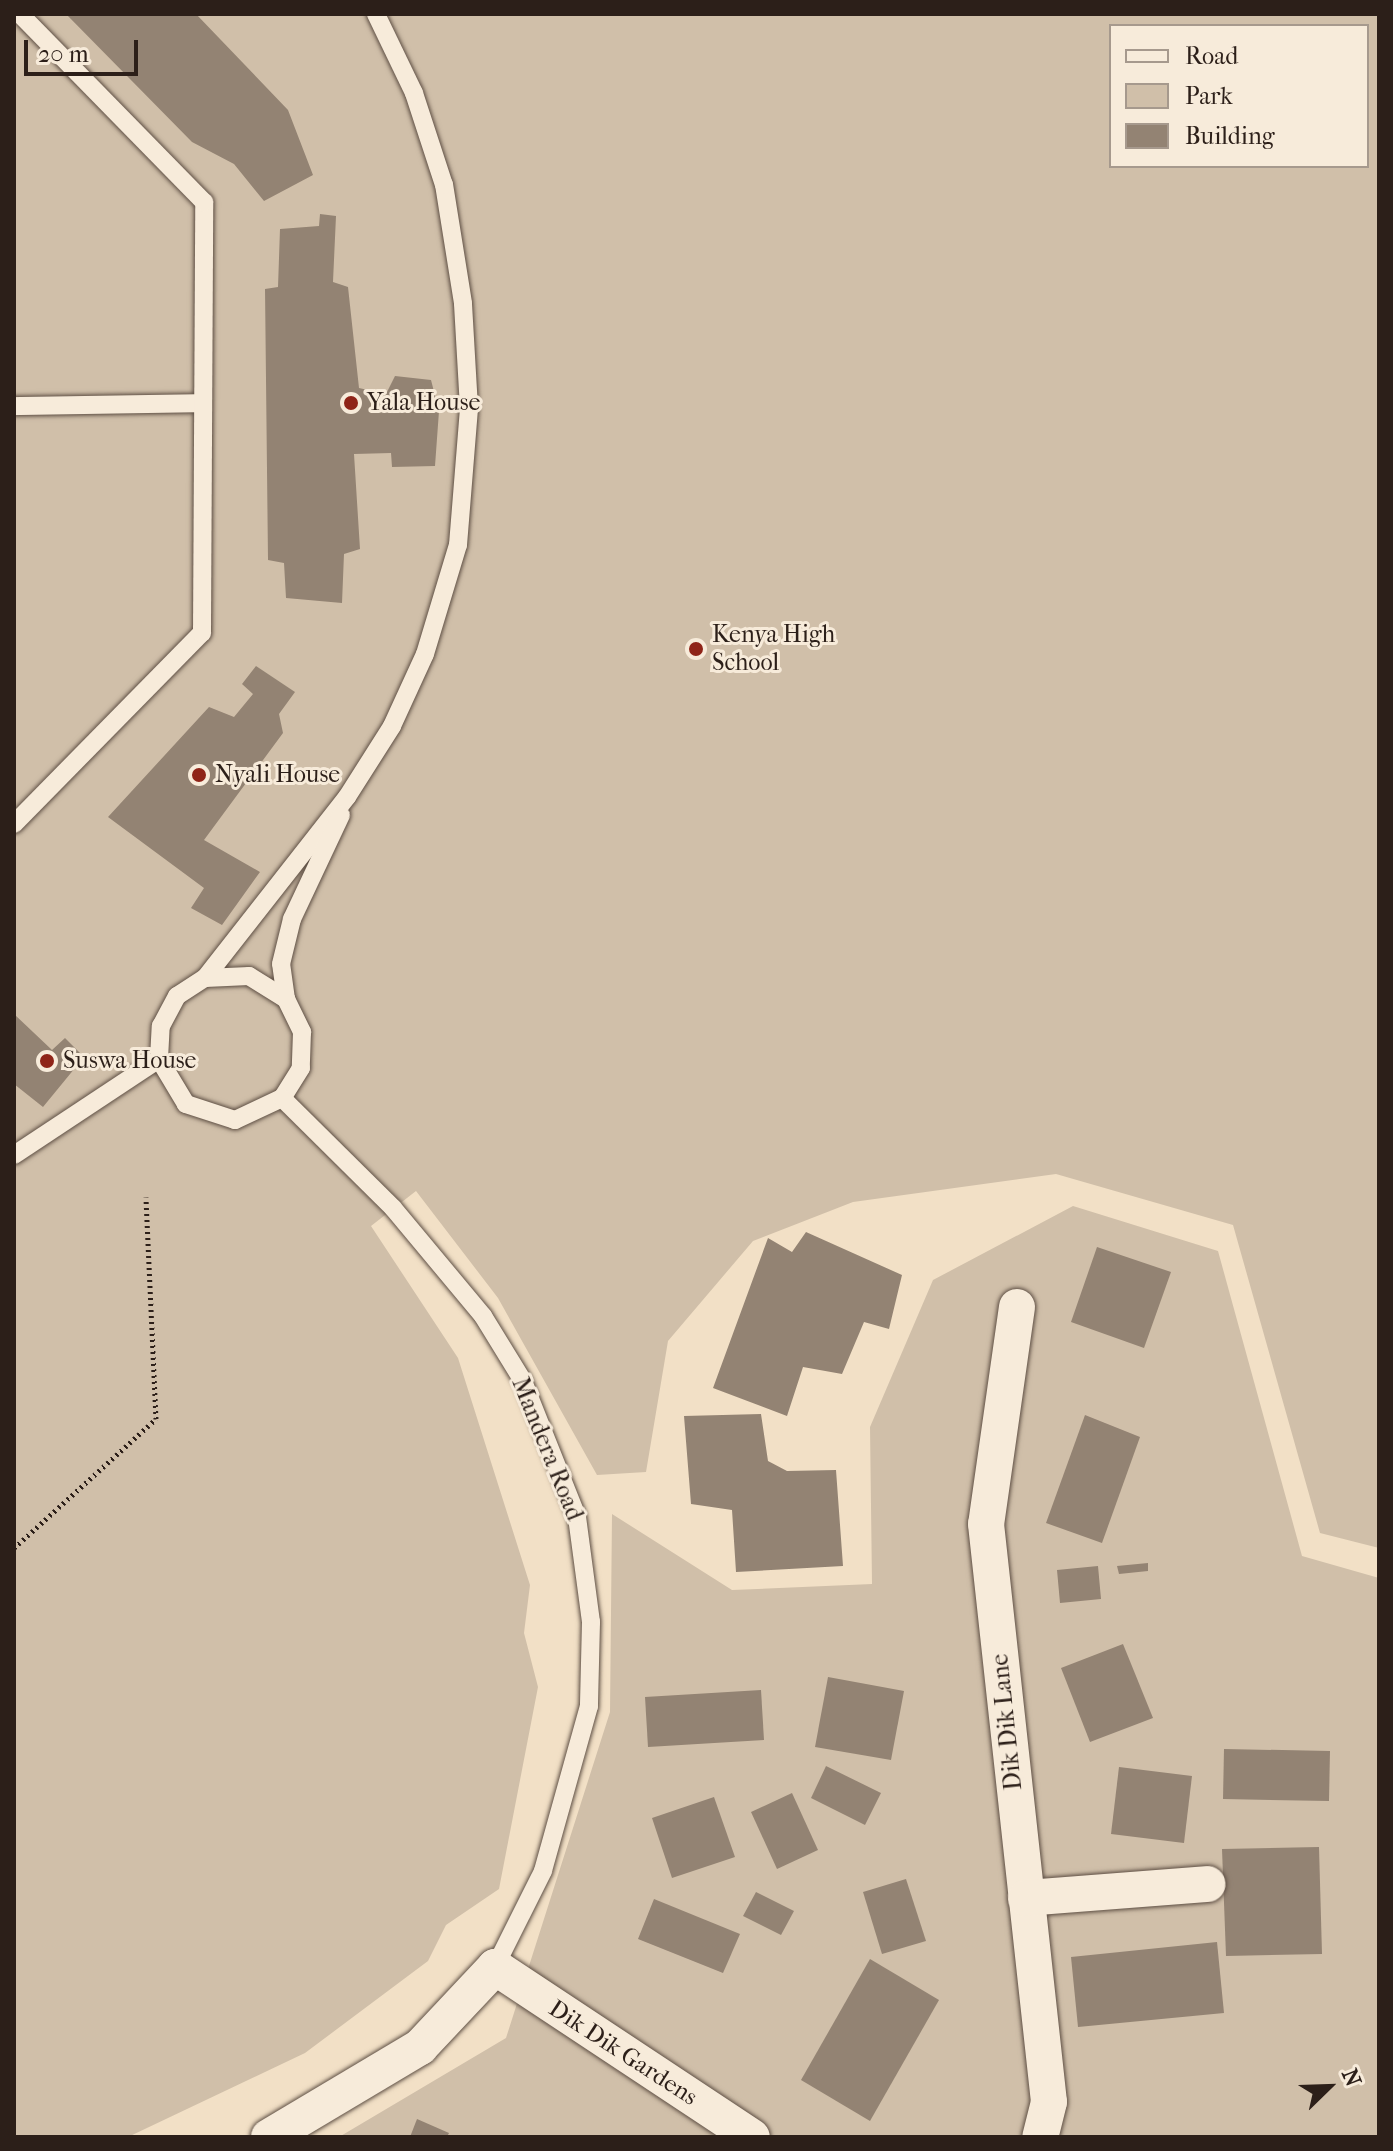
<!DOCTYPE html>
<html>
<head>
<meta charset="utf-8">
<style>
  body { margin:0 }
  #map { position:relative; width:1393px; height:2151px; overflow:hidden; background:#f2e0c6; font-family:"IM FELL French Canon",serif }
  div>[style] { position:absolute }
  .green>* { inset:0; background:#d0bfa9 }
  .building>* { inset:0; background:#938373 }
  .path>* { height:5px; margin-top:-2.5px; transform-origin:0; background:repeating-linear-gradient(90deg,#2c1f19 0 2px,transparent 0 6px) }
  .roads { filter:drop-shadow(0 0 2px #5e4f44) drop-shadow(0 0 2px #5e4f44) }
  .lane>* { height:18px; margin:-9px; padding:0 9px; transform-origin:9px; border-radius:9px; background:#f7ebda }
  .street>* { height:36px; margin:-18px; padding:0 18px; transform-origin:18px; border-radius:18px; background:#f7ebda }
  .dots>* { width:22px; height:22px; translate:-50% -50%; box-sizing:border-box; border:4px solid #f7ebda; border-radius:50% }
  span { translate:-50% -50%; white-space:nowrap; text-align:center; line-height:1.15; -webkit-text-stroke:6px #f7ebda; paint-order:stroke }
  .poi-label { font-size:24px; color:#2c1f19 }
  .left { translate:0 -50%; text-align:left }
  .street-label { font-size:24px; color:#2c1f19 }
  .frame { position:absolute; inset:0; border:16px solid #2c1f19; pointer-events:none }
  .legend { position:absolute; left:1109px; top:24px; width:260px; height:144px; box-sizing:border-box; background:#f7ebda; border:2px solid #a6998d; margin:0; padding:10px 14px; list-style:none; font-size:24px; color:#2c1f19 }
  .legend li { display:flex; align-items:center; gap:16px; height:40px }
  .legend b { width:40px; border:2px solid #a6998d }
  .north { position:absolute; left:1289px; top:2047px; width:80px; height:80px; -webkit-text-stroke:6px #f7ebda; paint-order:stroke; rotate:67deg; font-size:22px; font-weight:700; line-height:32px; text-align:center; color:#2c1f19 }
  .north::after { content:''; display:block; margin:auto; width:28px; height:36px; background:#2c1f19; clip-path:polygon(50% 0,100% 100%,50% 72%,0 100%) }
  .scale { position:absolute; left:24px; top:40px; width:114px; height:36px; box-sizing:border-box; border:4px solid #2c1f19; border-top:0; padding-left:10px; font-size:24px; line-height:28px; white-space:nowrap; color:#2c1f19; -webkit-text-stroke:6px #f7ebda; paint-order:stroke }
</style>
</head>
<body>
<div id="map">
  <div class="green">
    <div style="clip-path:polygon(evenodd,14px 14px,1379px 14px,1379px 1548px,1320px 1533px,1233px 1225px,1056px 1174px,853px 1202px,753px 1241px,668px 1341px,646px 1472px,597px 1475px,498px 1298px,416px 1191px,371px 1226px,458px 1358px,530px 1585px,524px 1633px,538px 1687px,499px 1889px,446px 1925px,428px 1961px,305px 2053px,128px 2137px,14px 2137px,14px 14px,1111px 26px,1367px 26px,1367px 166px,1111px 166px,1111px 26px)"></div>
    <div style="clip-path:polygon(1073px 1206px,1218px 1251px,1302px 1556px,1379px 1578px,1379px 2137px,339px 2137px,506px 2038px,610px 1712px,612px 1514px,732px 1590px,872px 1584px,870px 1427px,933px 1280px)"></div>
  </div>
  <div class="building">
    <div style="clip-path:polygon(66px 14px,196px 14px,288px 110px,313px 175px,264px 201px,234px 164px,192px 142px)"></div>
    <div style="clip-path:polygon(320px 214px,336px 216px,333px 282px,348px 287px,359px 388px,386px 394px,395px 376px,431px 380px,439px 411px,435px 466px,392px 467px,391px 453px,354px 454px,360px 549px,344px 554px,342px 603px,286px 598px,284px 563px,268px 560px,265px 289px,278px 287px,280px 229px,319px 226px)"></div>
    <div style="clip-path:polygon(256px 666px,295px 692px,279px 714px,283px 733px,204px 840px,260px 872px,222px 925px,191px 908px,204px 888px,108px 817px,209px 707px,234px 717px,253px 694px,242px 684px)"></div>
    <div style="clip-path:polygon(14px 1014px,52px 1050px,65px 1038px,84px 1057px,43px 1107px,14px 1084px)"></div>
    <div style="clip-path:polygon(806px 1232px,902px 1275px,889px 1329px,864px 1322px,842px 1374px,803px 1367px,787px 1416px,713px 1388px,768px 1238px,792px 1252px)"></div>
    <div style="clip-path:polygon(1097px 1247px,1171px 1272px,1144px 1348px,1071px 1322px)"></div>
    <div style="clip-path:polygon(761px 1414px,768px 1461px,787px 1471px,836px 1470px,843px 1566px,736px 1572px,732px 1510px,691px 1504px,684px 1416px)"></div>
    <div style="clip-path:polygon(1085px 1415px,1140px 1437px,1102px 1543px,1046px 1523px)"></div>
    <div style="clip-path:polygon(1148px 1563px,1148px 1571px,1119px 1574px,1117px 1566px)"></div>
    <div style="clip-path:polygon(1098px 1566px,1101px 1599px,1060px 1603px,1057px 1570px)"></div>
    <div style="clip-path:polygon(1123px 1644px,1153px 1718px,1090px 1742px,1061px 1668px)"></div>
    <div style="clip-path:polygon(828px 1677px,904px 1691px,891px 1760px,815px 1747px)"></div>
    <div style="clip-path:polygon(761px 1690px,764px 1740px,648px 1747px,645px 1697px)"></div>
    <div style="clip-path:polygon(1224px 1749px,1330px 1751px,1329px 1801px,1223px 1799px)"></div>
    <div style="clip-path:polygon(826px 1766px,881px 1793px,865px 1825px,811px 1798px)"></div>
    <div style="clip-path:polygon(1119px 1767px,1192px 1776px,1184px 1843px,1111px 1834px)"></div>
    <div style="clip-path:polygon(792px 1793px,818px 1850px,777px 1869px,751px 1812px)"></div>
    <div style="clip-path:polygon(714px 1797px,735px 1857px,672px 1878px,652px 1818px)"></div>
    <div style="clip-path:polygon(1319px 1847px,1322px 1954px,1226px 1956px,1222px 1849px)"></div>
    <div style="clip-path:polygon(906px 1879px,926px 1941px,882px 1954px,863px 1892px)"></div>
    <div style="clip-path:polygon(756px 1892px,794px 1911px,781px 1935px,743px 1916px)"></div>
    <div style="clip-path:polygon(654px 1899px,740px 1934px,723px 1973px,638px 1939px)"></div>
    <div style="clip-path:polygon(1217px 1942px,1224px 2013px,1078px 2027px,1071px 1957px)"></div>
    <div style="clip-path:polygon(870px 1959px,939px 2000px,870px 2121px,801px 2080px)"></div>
    <div style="clip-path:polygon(417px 2119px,449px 2133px,447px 2137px,410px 2137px)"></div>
  </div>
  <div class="path">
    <div style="left:14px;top:1548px;width:192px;rotate:-42.3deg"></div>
    <div style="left:156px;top:1419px;width:222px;rotate:-92.6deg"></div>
  </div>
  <div class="roads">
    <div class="lane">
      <div style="left:14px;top:406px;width:189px;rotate:-0.9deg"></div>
      <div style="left:14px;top:824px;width:268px;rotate:-45.5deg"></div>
      <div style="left:202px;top:633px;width:431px;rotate:-89.7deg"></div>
      <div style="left:204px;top:202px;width:263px;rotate:-134.4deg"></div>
      <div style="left:205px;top:978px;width:44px;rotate:-2.6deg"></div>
      <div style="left:249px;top:976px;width:44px;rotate:31.9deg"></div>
      <div style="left:286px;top:999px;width:37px;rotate:64deg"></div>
      <div style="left:302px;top:1032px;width:36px;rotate:92deg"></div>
      <div style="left:301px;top:1068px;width:36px;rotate:122deg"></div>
      <div style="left:282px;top:1098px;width:52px;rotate:154.9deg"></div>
      <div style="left:235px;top:1120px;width:52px;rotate:-161.9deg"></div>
      <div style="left:186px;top:1104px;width:52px;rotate:-121deg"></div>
      <div style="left:159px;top:1059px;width:33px;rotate:-87deg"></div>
      <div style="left:161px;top:1026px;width:34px;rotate:-62deg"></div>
      <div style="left:177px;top:996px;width:33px;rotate:-33deg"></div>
      <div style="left:205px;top:978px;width:230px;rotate:-51.9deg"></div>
      <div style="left:347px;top:797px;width:84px;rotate:-57.6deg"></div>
      <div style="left:392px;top:726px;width:79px;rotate:-65.4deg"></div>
      <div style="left:425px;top:654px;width:114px;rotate:-73.2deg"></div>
      <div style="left:458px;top:545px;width:137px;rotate:-85.4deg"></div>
      <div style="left:469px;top:408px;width:105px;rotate:-93.3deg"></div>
      <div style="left:463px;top:303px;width:120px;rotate:-99.1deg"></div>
      <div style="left:444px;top:185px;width:97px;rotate:-108.1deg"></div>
      <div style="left:414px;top:93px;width:88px;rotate:-115.7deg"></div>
      <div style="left:286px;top:999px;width:35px;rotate:-98deg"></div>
      <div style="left:281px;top:964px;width:46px;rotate:-76.3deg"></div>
      <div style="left:292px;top:919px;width:115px;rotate:-64.8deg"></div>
      <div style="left:282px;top:1098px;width:156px;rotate:44.7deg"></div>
      <div style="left:393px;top:1208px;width:141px;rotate:50.2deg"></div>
      <div style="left:483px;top:1316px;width:76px;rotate:58.4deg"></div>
      <div style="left:523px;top:1381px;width:146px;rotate:68.3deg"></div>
      <div style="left:577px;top:1517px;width:106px;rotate:82.4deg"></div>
      <div style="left:591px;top:1622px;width:84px;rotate:91.4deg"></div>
      <div style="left:589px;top:1706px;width:171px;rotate:105.6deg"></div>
      <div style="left:543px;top:1871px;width:107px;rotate:116.6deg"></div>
      <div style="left:14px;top:1155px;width:174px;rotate:-33.5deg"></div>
    </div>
    <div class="street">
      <div style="left:1017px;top:1307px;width:219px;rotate:98.1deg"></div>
      <div style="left:986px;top:1524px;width:581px;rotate:83.78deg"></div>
      <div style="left:1049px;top:2102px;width:36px;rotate:104deg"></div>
      <div style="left:1026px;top:1898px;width:182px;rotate:-4.4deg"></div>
      <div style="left:269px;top:2137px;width:176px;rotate:-30.8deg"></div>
      <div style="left:420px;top:2047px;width:110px;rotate:-46.8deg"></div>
      <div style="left:495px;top:1967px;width:308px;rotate:33.5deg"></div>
    </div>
  </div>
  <div class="dots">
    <div style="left:351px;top:403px;background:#8f2418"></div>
    <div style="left:696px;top:649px;background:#8f2418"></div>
    <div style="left:199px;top:775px;background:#8f2418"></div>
    <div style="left:47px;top:1061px;background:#8f2418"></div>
  </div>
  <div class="poi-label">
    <span class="left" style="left:367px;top:403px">Yala House</span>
    <span class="left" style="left:712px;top:649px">Kenya High<br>School</span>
    <span class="left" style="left:215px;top:775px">Nyali House</span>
    <span class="left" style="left:63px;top:1061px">Suswa House</span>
  </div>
  <div class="street-label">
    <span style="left:547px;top:1449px;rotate:68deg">Mandera Road</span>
    <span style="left:1007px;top:1722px;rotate:-96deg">Dik Dik Lane</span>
    <span style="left:623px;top:2053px;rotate:33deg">Dik Dik Gardens</span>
  </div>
  <div class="frame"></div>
  <ul class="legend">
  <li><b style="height:10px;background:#f7ebda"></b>Road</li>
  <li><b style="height:22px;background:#d0bfa9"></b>Park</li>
  <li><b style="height:22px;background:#938373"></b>Building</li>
  </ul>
  <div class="north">N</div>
  <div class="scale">20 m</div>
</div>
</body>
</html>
